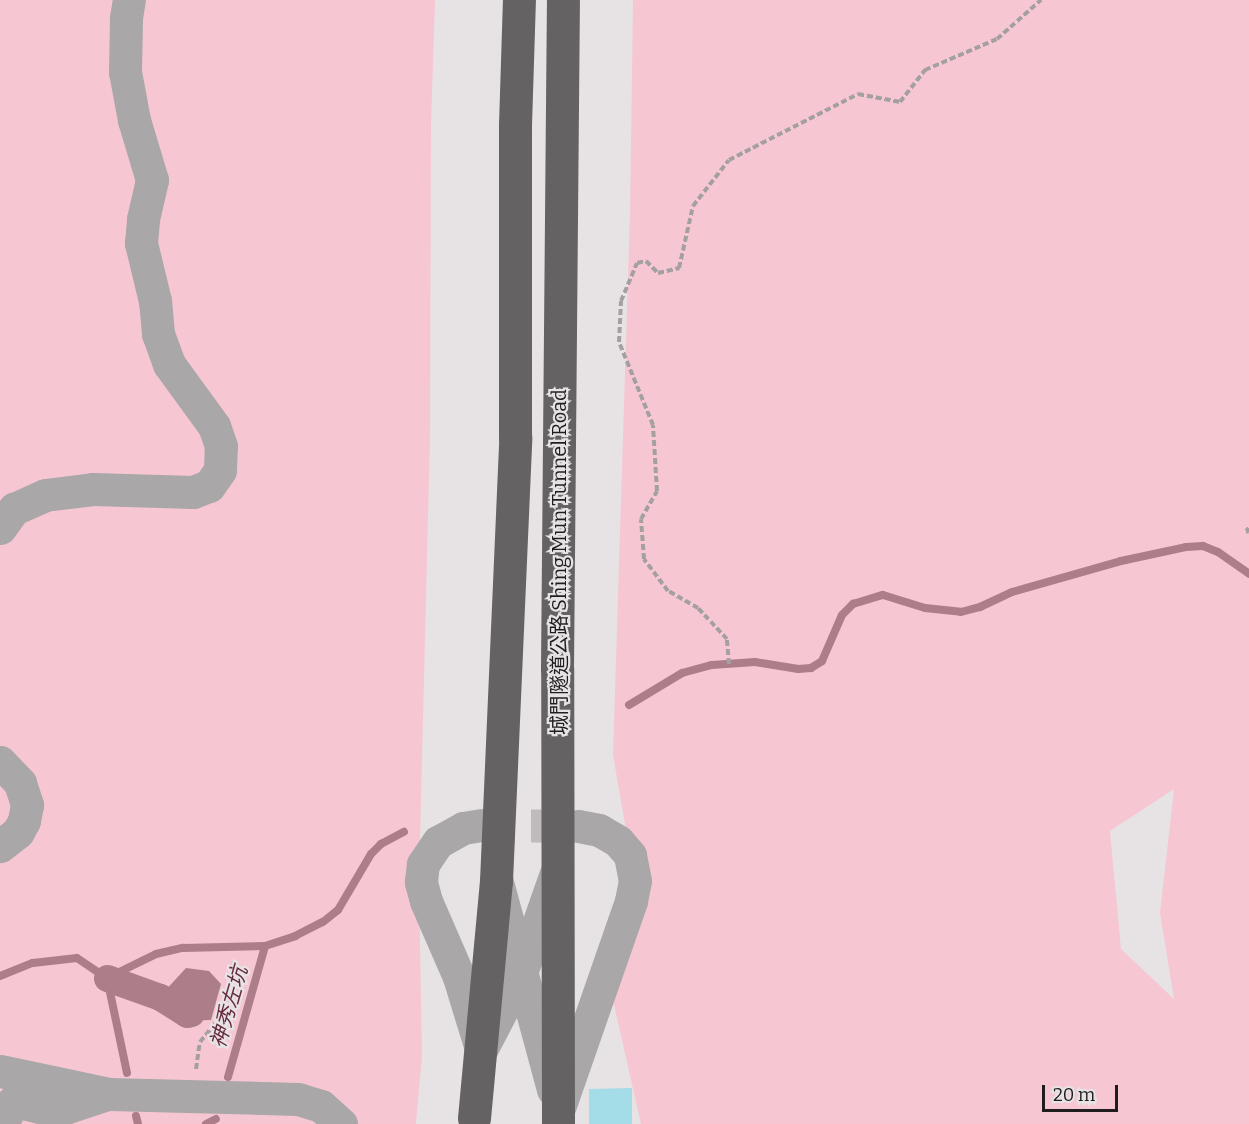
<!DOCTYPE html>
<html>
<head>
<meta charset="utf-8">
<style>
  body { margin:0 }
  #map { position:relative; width:1249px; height:1124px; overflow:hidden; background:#e7e3e4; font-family:Bitter,"Noto Sans TC",serif }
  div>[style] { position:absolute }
  .green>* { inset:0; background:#f6c7d3 }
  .water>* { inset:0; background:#ac7e8a }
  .stream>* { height:8px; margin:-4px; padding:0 4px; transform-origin:4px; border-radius:4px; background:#ac7e8a }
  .canal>* { height:27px; margin:-13.5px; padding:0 13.5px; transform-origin:13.5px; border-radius:13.5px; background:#ac7e8a }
  .building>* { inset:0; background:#a4dce7 }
  .minor-tunnel>* { height:33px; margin-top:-16.5px; transform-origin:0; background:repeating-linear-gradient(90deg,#bfbbbc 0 33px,transparent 0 49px) }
  .path>* { height:4px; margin-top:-2px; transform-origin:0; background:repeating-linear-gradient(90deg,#a4a0a1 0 6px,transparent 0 9px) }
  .minor>* { height:33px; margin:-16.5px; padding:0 16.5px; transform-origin:16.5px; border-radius:16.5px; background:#a9a7a8 }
  .highway>* { height:33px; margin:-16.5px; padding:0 16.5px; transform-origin:16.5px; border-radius:16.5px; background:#656263 }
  span { translate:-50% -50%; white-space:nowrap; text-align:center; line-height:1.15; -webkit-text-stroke:4.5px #e7e3e4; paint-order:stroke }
  .street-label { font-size:20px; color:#1f1d1e }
  .water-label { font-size:21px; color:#672b3f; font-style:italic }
  .scale { position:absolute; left:1042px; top:1085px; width:76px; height:27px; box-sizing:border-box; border:3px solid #1f1d1e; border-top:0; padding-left:8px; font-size:18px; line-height:21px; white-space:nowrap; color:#1f1d1e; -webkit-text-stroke:4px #e7e3e4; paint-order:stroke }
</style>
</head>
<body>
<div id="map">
  <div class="green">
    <div style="clip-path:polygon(0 0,435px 0,431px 124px,430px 436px,419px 883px,422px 1056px,416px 1124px,0 1124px)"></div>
    <div style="clip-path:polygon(evenodd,633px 0,1249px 0,1249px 1124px,641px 1124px,610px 987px,633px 870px,613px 755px,630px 213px,633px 0,1174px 789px,1160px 913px,1174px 999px,1121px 949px,1110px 831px,1174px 789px)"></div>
  </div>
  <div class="water">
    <div style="clip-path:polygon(186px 968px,209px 971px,221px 984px,211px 1020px,178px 1021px,151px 1006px)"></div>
  </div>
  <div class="stream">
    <div style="left:629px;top:705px;width:62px;rotate:-31.1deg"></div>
    <div style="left:682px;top:673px;width:31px;rotate:-15deg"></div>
    <div style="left:712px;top:665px;width:43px;rotate:-4deg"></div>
    <div style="left:755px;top:662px;width:44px;rotate:9.2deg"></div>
    <div style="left:798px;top:669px;width:13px;rotate:-4deg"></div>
    <div style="left:811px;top:668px;width:13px;rotate:-32deg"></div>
    <div style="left:822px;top:661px;width:50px;rotate:-66.5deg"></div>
    <div style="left:842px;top:615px;width:16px;rotate:-45deg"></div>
    <div style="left:853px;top:604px;width:31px;rotate:-17deg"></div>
    <div style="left:883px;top:595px;width:44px;rotate:17.2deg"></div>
    <div style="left:925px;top:608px;width:36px;rotate:6deg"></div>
    <div style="left:961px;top:612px;width:20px;rotate:-15deg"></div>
    <div style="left:980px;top:607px;width:35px;rotate:-25deg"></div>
    <div style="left:1012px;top:592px;width:113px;rotate:-15.9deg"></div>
    <div style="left:1121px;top:561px;width:66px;rotate:-12.2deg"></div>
    <div style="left:1186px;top:547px;width:17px;rotate:-3deg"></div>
    <div style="left:1203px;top:546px;width:16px;rotate:22deg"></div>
    <div style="left:1218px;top:552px;width:38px;rotate:35deg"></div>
    <div style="left:0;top:976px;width:35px;rotate:-22deg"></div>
    <div style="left:33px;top:963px;width:44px;rotate:-6.5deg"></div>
    <div style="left:77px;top:958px;width:36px;rotate:34deg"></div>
    <div style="left:107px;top:978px;width:55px;rotate:-26.1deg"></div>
    <div style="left:156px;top:954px;width:28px;rotate:-13deg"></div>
    <div style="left:183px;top:948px;width:82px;rotate:-1.4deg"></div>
    <div style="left:265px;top:946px;width:32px;rotate:-18deg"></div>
    <div style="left:295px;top:936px;width:31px;rotate:-27deg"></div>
    <div style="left:323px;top:922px;width:19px;rotate:-39deg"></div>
    <div style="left:338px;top:910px;width:65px;rotate:-59.5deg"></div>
    <div style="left:371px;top:854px;width:14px;rotate:-45deg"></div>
    <div style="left:381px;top:844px;width:26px;rotate:-28deg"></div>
    <div style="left:107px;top:978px;width:97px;rotate:78.1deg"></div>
    <div style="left:228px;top:1077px;width:136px;rotate:-74.2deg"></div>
    <div style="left:136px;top:1116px;width:8px;rotate:76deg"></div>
    <div style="left:206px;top:1124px;width:11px;rotate:-27deg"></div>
  </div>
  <div class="canal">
    <div style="left:107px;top:978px;width:56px;rotate:19.7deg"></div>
    <div style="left:160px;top:997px;width:32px;rotate:32deg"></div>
    <div style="left:187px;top:1014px;width:4px;rotate:-14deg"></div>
  </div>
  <div class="building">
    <div style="clip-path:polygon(632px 1088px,632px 1124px,589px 1124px,589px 1089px)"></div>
  </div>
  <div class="minor-tunnel">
    <div style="left:482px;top:825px;width:96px;rotate:0.6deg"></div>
  </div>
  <div class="path">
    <div style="left:1249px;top:528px;width:4px;rotate:135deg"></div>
    <div style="left:1246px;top:531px;width:3px;rotate:18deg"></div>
    <div style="left:729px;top:664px;width:25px;rotate:-95deg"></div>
    <div style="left:727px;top:639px;width:42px;rotate:-133.1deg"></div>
    <div style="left:698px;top:608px;width:34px;rotate:-150deg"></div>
    <div style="left:668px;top:591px;width:40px;rotate:-127deg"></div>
    <div style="left:644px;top:559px;width:40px;rotate:-94.3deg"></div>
    <div style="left:641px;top:519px;width:32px;rotate:-60deg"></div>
    <div style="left:657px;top:491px;width:66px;rotate:-93.5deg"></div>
    <div style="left:653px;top:425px;width:90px;rotate:-112.3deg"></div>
    <div style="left:619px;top:342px;width:41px;rotate:-87.2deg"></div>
    <div style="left:621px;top:301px;width:41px;rotate:-67.2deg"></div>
    <div style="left:637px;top:263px;width:9px;rotate:-13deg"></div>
    <div style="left:646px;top:261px;width:17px;rotate:45deg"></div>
    <div style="left:658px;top:273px;width:22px;rotate:-13deg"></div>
    <div style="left:679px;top:268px;width:64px;rotate:-77.3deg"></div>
    <div style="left:693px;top:206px;width:58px;rotate:-52deg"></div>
    <div style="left:729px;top:160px;width:145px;rotate:-27.1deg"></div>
    <div style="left:858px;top:94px;width:43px;rotate:10.8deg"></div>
    <div style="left:900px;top:102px;width:41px;rotate:-52deg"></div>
    <div style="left:925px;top:70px;width:78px;rotate:-23.3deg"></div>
    <div style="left:997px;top:39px;width:59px;rotate:-41.6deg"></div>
    <div style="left:196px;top:1069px;width:27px;rotate:-82deg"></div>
    <div style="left:200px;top:1042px;width:40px;rotate:-51deg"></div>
    <div style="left:225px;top:1011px;width:50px;rotate:-79.6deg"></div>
  </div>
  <div class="minor">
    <div style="left:0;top:528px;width:24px;rotate:-54deg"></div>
    <div style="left:14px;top:509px;width:34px;rotate:-24deg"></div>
    <div style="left:45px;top:495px;width:48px;rotate:-7.1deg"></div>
    <div style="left:93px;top:489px;width:100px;rotate:1.7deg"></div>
    <div style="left:193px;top:492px;width:17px;rotate:-21deg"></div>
    <div style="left:209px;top:486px;width:19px;rotate:-55deg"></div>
    <div style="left:220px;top:470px;width:24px;rotate:-88deg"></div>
    <div style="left:221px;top:446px;width:21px;rotate:-109deg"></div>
    <div style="left:214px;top:426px;width:77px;rotate:-126deg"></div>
    <div style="left:169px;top:364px;width:32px;rotate:-110deg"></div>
    <div style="left:158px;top:334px;width:33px;rotate:-95deg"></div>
    <div style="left:155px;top:301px;width:60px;rotate:-103.6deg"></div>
    <div style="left:141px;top:243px;width:24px;rotate:-85deg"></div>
    <div style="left:143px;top:219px;width:40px;rotate:-77deg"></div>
    <div style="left:152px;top:180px;width:63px;rotate:-106.7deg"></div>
    <div style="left:134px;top:120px;width:49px;rotate:-100.6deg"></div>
    <div style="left:125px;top:72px;width:54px;rotate:-88.9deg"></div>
    <div style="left:126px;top:18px;width:18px;rotate:-81deg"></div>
    <div style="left:0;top:762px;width:29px;rotate:46deg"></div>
    <div style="left:20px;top:783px;width:23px;rotate:72deg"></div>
    <div style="left:27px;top:805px;width:16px;rotate:101deg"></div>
    <div style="left:24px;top:821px;width:13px;rotate:119deg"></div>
    <div style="left:18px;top:832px;width:23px;rotate:142deg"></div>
    <div style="left:497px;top:882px;width:215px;rotate:74.9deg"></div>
    <div style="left:481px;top:1049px;width:75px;rotate:-107deg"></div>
    <div style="left:459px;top:977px;width:83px;rotate:-113.5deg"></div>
    <div style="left:426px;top:901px;width:20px;rotate:-105deg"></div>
    <div style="left:421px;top:882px;width:18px;rotate:-84deg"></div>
    <div style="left:423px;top:864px;width:27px;rotate:-56deg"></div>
    <div style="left:438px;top:842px;width:29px;rotate:-29deg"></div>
    <div style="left:463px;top:828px;width:19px;rotate:-9deg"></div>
    <div style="left:481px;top:1050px;width:87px;rotate:-62.5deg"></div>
    <div style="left:521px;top:973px;width:106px;rotate:-70.7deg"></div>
    <div style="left:0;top:1071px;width:111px;rotate:11.9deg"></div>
    <div style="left:109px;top:1094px;width:189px;rotate:1.5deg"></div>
    <div style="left:298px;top:1099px;width:24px;rotate:17deg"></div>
    <div style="left:321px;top:1106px;width:27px;rotate:42deg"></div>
    <div style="left:560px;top:1105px;width:216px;rotate:-70.8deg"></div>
    <div style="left:631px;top:901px;width:20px;rotate:-79deg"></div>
    <div style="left:635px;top:881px;width:26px;rotate:-101deg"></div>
    <div style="left:630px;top:855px;width:18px;rotate:-131deg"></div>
    <div style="left:618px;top:841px;width:22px;rotate:-150deg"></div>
    <div style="left:599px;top:830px;width:21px;rotate:-169deg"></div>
    <div style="left:7px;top:1114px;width:8px;rotate:-83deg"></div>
    <div style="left:8px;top:1106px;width:8px;rotate:-40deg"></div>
    <div style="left:14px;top:1101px;width:26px;rotate:13deg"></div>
    <div style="left:39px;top:1107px;width:26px;rotate:2deg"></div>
    <div style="left:65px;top:1108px;width:41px;rotate:-18.4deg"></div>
  </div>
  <div class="highway">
    <div style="left:474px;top:1118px;width:238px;rotate:-84.7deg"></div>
    <div style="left:496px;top:881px;width:444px;rotate:-87.5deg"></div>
    <div style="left:515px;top:437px;width:312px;rotate:-90deg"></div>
    <div style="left:515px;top:125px;width:125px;rotate:-88.2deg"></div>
    <div style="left:558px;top:1124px;width:456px;rotate:-90.1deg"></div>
    <div style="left:557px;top:668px;width:668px;rotate:-89.49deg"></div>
  </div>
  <div class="street-label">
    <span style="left:559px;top:562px;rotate:-90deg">城門隧道公路 Shing Mun Tunnel Road</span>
  </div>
  <div class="water-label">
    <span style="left:229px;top:1007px;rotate:-74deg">神秀左坑</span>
  </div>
  <div class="scale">20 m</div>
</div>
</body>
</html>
